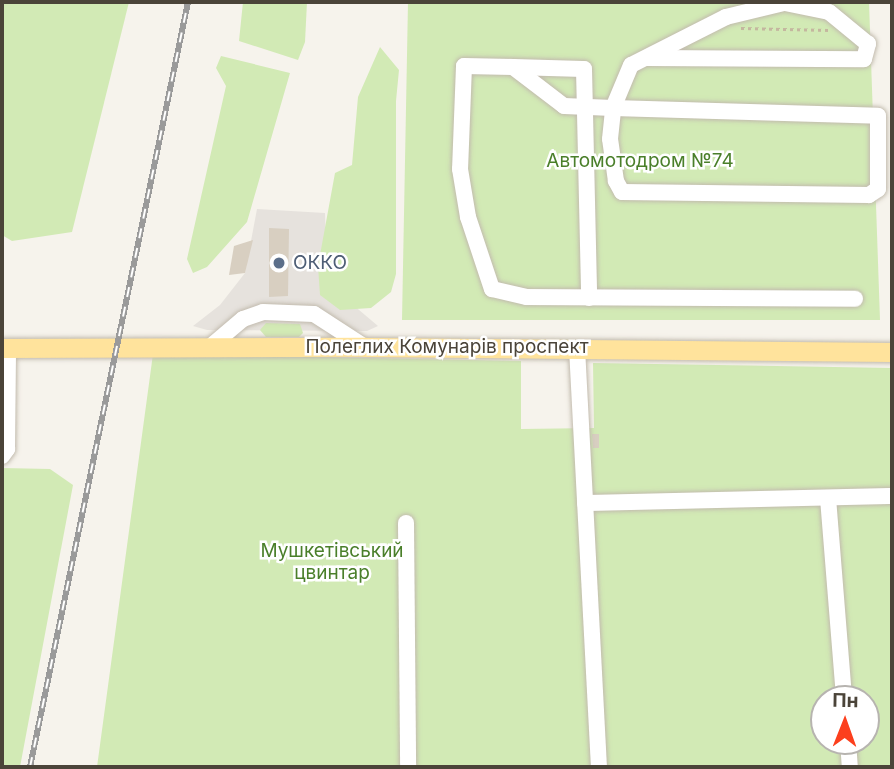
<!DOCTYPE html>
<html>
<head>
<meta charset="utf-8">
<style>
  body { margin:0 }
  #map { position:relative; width:894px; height:769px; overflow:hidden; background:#f6f3ec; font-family:Inter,sans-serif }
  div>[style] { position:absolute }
  .industrial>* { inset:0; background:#e6e2dd }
  .green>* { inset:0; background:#d2eab5 }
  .building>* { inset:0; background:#d8cfc1 }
  .path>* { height:2.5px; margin-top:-1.25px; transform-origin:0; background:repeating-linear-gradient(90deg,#c4b79f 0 3.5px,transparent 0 7px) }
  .roads { filter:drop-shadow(0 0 2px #c2bbae) drop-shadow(0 0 2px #c2bbae) }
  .minor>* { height:16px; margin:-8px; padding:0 8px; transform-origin:8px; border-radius:8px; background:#fff }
  .major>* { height:19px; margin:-9.5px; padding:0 9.5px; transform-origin:9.5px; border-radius:9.5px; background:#ffe39c }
  .rail>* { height:6px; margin-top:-3px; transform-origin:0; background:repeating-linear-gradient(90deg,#fff 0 10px,#9a9a9a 0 20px); box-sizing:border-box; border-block:2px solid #9a9a9a }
  .dots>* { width:19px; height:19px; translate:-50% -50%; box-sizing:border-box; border:4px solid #fff; border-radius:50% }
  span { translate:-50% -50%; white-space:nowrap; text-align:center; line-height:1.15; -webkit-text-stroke:5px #fff; paint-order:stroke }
  .park-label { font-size:19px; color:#4a7f2a }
  .service-label { font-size:19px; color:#4e5e75 }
  .left { translate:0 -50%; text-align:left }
  .street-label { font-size:19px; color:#4b4439 }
  .frame { position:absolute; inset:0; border:4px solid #4b4439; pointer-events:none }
  .north { position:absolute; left:810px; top:685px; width:70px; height:70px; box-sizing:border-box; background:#fff; border:2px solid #b7b4b0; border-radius:50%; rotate:1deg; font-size:19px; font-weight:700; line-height:28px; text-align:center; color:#4b4439 }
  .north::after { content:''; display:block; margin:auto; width:24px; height:32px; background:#fc3f1d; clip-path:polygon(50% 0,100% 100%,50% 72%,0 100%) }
</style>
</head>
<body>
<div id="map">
  <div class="industrial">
    <div style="clip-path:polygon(257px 209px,325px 213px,326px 247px,352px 304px,378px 326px,367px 331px,207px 330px,193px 326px,220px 305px,245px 273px)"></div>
  </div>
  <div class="green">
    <div style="clip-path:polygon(4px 2px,129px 2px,72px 232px,12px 241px,2px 235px)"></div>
    <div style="clip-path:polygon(243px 2px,307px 2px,305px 42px,298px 60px,239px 41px)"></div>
    <div style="clip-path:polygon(408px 2px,869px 2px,880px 320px,402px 320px)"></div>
    <div style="clip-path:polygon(380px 47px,399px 70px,396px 101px,396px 274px,391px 292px,371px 308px,340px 310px,320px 295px,318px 266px,335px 173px,352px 165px,358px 97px)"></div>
    <div style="clip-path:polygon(221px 56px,290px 73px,247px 222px,207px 267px,193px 273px,187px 259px,226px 86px,216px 68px)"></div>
    <div style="clip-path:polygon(266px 323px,300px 324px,303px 333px,299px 337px,266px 337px,260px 330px)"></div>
    <div style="clip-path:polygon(evenodd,153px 354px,521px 361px,521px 429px,594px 428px,593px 363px,892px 368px,892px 767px,97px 767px,153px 354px,824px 699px,866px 699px,866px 741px,824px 741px,824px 699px)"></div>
    <div style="clip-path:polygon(2px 468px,50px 469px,73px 485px,20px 767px,2px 767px)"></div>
  </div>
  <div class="building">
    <div style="clip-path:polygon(269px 228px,289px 229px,288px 296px,269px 297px)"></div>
    <div style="clip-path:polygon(253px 240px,245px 273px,229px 275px,234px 246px)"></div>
    <div style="clip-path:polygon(592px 434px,599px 434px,599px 448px,593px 448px)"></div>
  </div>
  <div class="path">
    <div style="left:741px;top:28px;width:88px;rotate:1.3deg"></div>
  </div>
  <div class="roads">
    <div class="minor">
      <div style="left:788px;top:2px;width:64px;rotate:166.4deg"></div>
      <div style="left:726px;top:17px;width:106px;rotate:153.2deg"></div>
      <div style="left:631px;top:65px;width:47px;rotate:112.7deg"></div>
      <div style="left:613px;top:108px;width:49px;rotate:-177.7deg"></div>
      <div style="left:564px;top:106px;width:64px;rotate:-142.6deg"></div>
      <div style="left:513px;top:67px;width:49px;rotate:-178.8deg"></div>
      <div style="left:464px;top:66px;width:103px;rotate:92.2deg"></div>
      <div style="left:460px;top:169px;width:49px;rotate:80.5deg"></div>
      <div style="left:468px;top:217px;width:76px;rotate:71.6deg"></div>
      <div style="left:492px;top:289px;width:36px;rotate:13deg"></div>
      <div style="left:527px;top:297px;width:328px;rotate:0.3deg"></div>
      <div style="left:647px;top:58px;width:217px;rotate:0.3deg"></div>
      <div style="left:864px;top:59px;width:16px;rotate:-75deg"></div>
      <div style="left:868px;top:44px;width:50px;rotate:-140.6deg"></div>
      <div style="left:829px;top:12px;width:45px;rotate:-168.4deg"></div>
      <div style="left:513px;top:67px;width:71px;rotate:1.6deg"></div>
      <div style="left:584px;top:69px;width:229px;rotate:88.7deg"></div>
      <div style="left:613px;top:108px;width:265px;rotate:1.7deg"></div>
      <div style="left:878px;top:116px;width:73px;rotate:90deg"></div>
      <div style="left:878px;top:189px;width:11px;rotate:146deg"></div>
      <div style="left:869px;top:195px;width:247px;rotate:-179.3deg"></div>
      <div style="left:622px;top:192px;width:13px;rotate:-119deg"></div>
      <div style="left:616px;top:181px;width:42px;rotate:-98.1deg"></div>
      <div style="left:610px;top:139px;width:31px;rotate:-84deg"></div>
      <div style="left:211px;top:346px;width:42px;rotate:-40.2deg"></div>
      <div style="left:243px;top:319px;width:21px;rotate:-19deg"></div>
      <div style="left:263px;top:312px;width:51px;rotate:2.2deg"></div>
      <div style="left:314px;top:314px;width:61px;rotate:32.9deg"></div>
      <div style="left:577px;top:348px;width:420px;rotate:87deg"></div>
      <div style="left:2px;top:456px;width:9px;rotate:-54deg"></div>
      <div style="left:7px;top:449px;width:101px;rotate:-89.4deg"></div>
      <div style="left:828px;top:498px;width:202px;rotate:85.4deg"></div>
      <div style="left:585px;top:503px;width:307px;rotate:-1.3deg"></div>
      <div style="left:406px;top:523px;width:244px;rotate:89.5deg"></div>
      <div style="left:848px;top:741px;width:26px;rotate:86deg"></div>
    </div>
    <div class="major">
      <div style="left:2px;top:348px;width:363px;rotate:-0.2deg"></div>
      <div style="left:365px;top:347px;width:527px;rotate:0.54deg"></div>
    </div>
  </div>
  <div class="rail">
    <div style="left:30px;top:767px;width:781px;rotate:-78.33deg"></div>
  </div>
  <div class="dots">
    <div style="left:279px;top:263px;background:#5c6f8a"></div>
  </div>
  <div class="park-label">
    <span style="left:640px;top:161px">Автомотодром №74</span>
    <span style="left:332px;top:562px">Мушкетівський<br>цвинтар</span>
  </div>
  <div class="service-label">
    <span class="left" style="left:293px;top:263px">ОККО</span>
  </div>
  <div class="street-label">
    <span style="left:447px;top:347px">Полеглих Комунарів проспект</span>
  </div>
  <div class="frame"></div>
  <div class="north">Пн</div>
</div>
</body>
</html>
